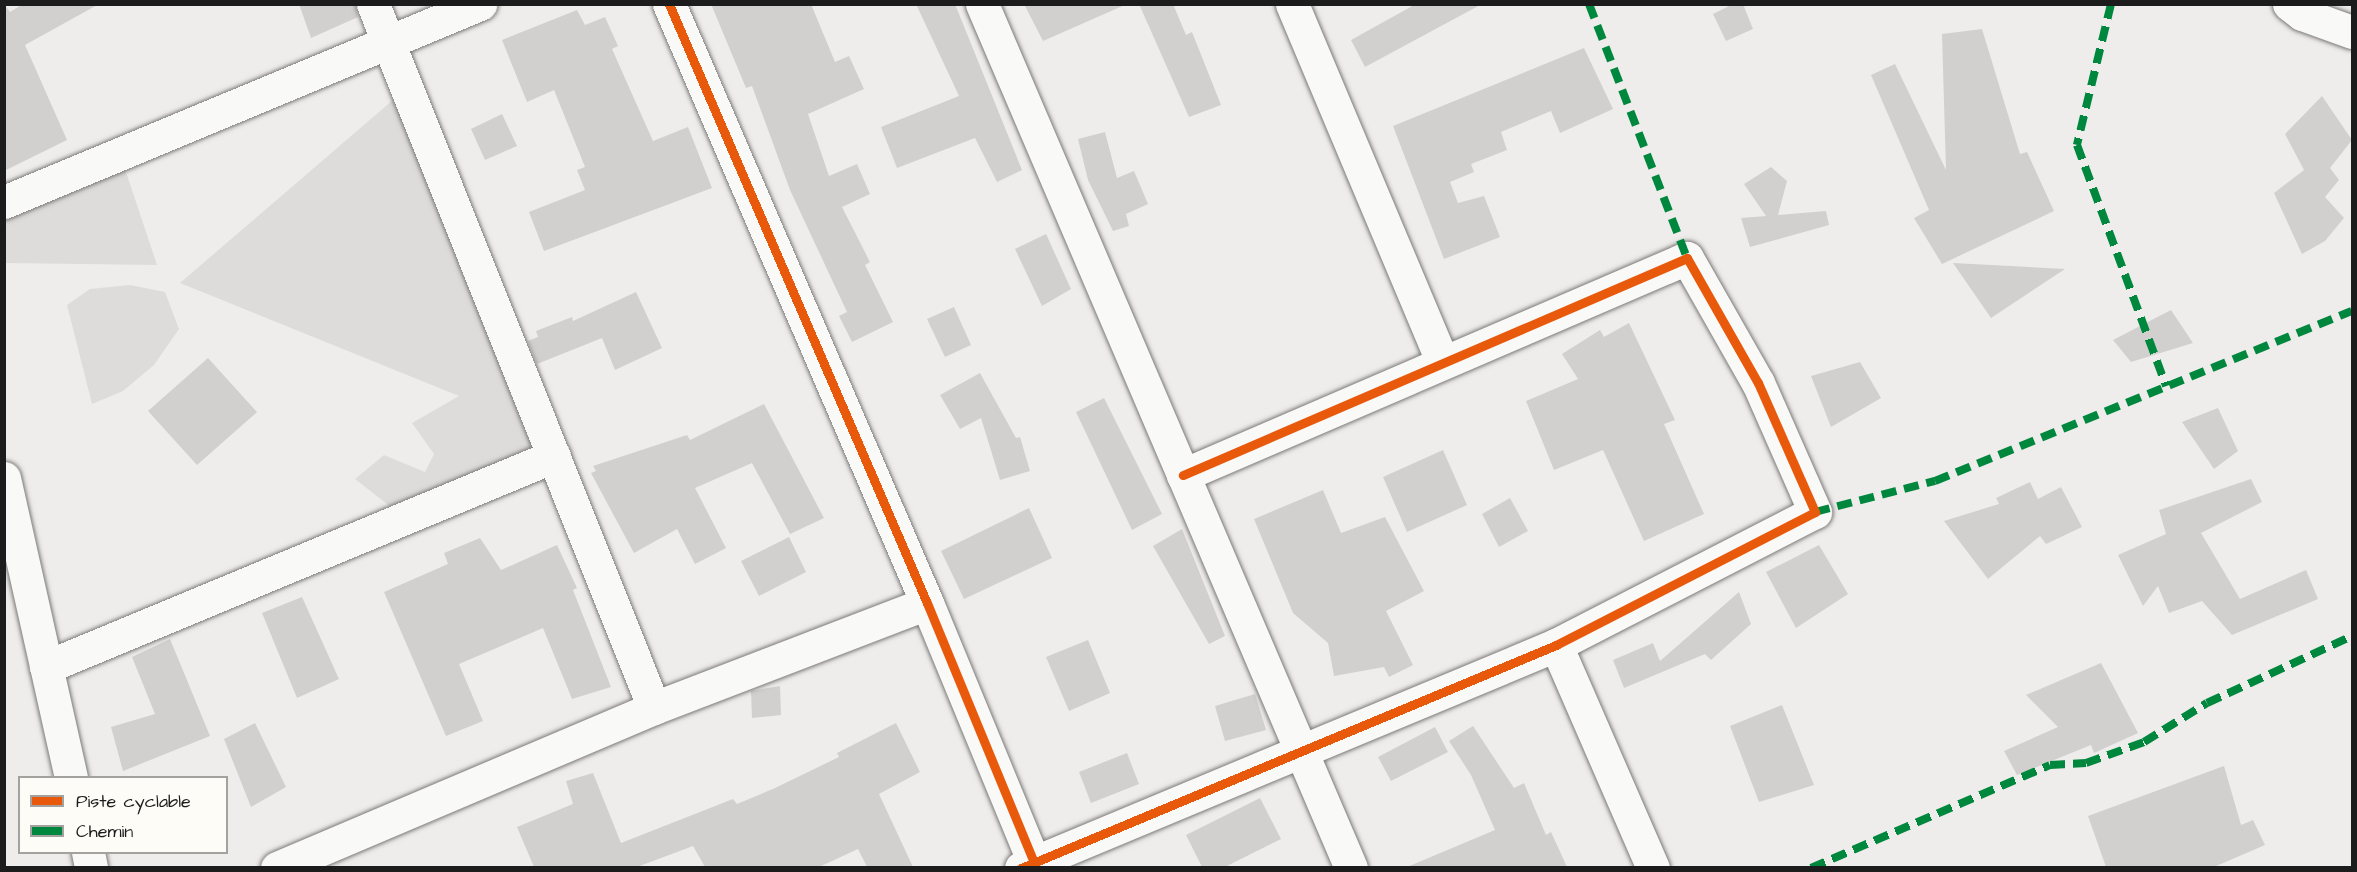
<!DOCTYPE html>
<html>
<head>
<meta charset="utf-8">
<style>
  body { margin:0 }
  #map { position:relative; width:2357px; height:872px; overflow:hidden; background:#efedeb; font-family:"Architects Daughter",sans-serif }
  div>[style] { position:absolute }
  .green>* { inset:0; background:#dedcda }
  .building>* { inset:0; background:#d1d0cf }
  .roads { filter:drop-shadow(0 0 2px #7b7a79) drop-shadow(0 0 2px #7b7a79) }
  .minor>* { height:33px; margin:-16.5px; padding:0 16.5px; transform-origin:16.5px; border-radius:16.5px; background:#f9f9f7 }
  .quiet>* { height:8px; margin-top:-4px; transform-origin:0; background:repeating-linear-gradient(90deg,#00873e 0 15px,transparent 0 23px) }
  .cycleway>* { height:9px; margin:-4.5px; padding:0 4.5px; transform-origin:4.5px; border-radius:4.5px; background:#e8590c }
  span { translate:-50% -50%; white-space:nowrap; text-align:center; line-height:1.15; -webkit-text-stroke:4.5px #fdfcf7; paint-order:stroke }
  .frame { position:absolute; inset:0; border:6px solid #1c1c1c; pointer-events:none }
  .legend { position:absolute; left:18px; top:776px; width:210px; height:78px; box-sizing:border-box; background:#fdfcf7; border:2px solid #a3a29f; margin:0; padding:8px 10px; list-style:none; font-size:18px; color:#1c1c1c }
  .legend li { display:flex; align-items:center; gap:12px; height:30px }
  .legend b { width:30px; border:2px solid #a3a29f }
</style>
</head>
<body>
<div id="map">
  <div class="green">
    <div style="clip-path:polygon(408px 87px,554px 456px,405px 518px,355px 479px,384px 455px,425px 472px,434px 454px,412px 423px,459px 396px,180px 283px)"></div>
    <div style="clip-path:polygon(120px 154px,157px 265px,5px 263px,5px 202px)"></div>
    <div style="clip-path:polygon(130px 285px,165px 292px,179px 329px,154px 365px,123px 391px,92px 404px,67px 305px,90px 289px)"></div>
  </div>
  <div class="building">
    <div style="clip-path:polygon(4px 4px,10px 12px,23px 4px,99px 4px,25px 45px,67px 140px,4px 171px)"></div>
    <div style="clip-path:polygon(299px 4px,355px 4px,358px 17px,311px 38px)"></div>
    <div style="clip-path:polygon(711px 4px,811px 4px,835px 62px,849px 56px,864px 89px,808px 114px,829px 176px,857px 164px,870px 194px,842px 207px,870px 262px,865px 265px,893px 322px,852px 342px,839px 316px,847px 312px,790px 190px,752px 86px,746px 88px)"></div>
    <div style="clip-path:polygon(916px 4px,955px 4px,1022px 170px,997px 182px,975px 138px,897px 168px,881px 127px,959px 96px)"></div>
    <div style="clip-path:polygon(1024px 4px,1127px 4px,1043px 41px)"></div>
    <div style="clip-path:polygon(1139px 4px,1173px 4px,1186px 35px,1192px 32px,1221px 105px,1189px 117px)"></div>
    <div style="clip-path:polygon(1416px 4px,1482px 4px,1365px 67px,1351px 40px)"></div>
    <div style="clip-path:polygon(1733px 4px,1743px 4px,1753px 29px,1726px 41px,1713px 14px)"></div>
    <div style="clip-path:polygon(577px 10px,585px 25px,605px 17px,618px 46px,612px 49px,653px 141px,688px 127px,712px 188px,544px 251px,529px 212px,585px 190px,577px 170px,585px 167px,554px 90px,527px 102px,502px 40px)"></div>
    <div style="clip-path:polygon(1982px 29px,2020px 154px,2027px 152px,2054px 211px,1942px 264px,1914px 218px,1929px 210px,1871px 75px,1895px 64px,1946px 170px,1942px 34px)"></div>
    <div style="clip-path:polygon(1584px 48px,1613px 109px,1560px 133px,1551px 111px,1501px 132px,1507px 150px,1471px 164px,1474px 172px,1450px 182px,1458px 203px,1484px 196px,1500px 237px,1444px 259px,1393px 126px)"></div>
    <div style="clip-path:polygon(2322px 96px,2352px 140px,2330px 168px,2339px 180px,2325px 197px,2344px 218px,2325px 241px,2302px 254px,2274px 193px,2304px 170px,2285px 134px)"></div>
    <div style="clip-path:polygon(502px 114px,517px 146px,485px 160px,471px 129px)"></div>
    <div style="clip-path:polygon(1105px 132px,1117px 178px,1134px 171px,1148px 204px,1126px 214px,1129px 226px,1113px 231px,1088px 180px,1078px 139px)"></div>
    <div style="clip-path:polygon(1771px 167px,1787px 181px,1778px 215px,1826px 211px,1829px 225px,1750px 247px,1741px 218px,1766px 216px,1744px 184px)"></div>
    <div style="clip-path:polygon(1046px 234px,1071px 289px,1042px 306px,1015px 249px)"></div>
    <div style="clip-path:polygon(1953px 263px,2065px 269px,1991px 318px)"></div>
    <div style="clip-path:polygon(636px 292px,662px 348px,615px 370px,602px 338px,537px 364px,528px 341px,538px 337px,536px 331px,572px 317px,573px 321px)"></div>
    <div style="clip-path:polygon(954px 307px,971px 345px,945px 357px,927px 319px)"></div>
    <div style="clip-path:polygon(2171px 310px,2193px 343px,2131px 362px,2113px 340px)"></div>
    <div style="clip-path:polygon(1629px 323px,1675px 420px,1664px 424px,1704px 514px,1644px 541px,1603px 450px,1554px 470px,1526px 401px,1578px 379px,1562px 354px,1600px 330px,1604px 337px)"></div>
    <div style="clip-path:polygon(208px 358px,257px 412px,197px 465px,148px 411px)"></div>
    <div style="clip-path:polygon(1860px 362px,1881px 398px,1831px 427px,1811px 376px)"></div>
    <div style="clip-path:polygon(980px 373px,1016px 438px,1020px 437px,1030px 471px,1000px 480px,981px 418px,960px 429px,940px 395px)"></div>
    <div style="clip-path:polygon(1104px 398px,1162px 514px,1132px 530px,1076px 412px)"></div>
    <div style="clip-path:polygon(764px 404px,824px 518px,790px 534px,752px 463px,695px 488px,726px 548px,695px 564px,677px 529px,634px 553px,591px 473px,596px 471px,593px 466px,687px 435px,690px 440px)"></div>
    <div style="clip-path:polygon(2218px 408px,2238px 451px,2214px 469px,2182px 422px)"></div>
    <div style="clip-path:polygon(1443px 450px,1467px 505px,1407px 532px,1383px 477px)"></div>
    <div style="clip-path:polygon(2251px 479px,2262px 502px,2201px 533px,2240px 599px,2306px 570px,2318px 599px,2232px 635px,2202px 601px,2169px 613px,2158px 586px,2143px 606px,2118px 555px,2166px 534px,2159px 510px)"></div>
    <div style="clip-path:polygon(2030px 482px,2038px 499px,2061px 487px,2082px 527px,2046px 544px,2040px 536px,1988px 579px,1944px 521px,1999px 504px,1996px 498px)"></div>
    <div style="clip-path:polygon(1323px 490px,1341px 533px,1385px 517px,1424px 591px,1386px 611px,1413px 665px,1389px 677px,1384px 667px,1334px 676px,1328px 643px,1293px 613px,1254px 519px)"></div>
    <div style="clip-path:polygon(1510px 498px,1528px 531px,1499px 547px,1482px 514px)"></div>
    <div style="clip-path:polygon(1029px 508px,1052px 558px,964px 599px,941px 551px)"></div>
    <div style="clip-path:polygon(1182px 529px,1225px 636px,1209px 644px,1153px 546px)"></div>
    <div style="clip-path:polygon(789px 537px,806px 572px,759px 596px,741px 561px)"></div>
    <div style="clip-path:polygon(480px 538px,501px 570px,557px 545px,577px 588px,573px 590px,611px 687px,572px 699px,543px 628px,459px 664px,483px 721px,446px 736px,384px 592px,448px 564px,444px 553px)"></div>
    <div style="clip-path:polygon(1819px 545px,1848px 594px,1796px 628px,1766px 572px)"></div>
    <div style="clip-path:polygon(1739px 592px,1751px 624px,1711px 660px,1705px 654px,1624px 688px,1613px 660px,1653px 643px,1660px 661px)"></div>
    <div style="clip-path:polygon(302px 597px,339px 679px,297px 698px,262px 613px)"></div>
    <div style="clip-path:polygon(170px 639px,210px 736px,123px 771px,111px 727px,155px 714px,132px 657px)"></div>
    <div style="clip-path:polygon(1088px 640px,1110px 693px,1069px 711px,1046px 657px)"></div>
    <div style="clip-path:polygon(2101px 663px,2138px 733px,2094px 753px,2091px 745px,2017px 775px,2004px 751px,2058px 727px,2026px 695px)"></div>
    <div style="clip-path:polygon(780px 686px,781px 715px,752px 718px,751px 691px)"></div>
    <div style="clip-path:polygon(1255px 694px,1266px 730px,1225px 741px,1215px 706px)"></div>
    <div style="clip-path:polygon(1782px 705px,1814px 785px,1759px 802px,1730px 726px)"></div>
    <div style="clip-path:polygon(255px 723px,286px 787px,251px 807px,224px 739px)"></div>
    <div style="clip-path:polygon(896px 723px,920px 772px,879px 794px,913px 867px,867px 867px,858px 849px,819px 867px,705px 867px,693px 846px,637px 867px,534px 867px,517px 827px,573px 804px,566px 781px,593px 773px,621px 843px,733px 799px,737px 804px,775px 788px,839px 757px,837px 753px)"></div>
    <div style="clip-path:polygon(1473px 726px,1514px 788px,1524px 783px,1546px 835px,1551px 832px,1567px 867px,1407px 867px,1495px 830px,1471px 775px,1449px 741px)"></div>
    <div style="clip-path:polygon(1435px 727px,1448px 752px,1391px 781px,1378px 757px)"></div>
    <div style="clip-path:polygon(1127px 753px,1139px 784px,1091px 803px,1079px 772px)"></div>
    <div style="clip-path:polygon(2224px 766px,2241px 825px,2253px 820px,2265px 845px,2214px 867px,2106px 867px,2088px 816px)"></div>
    <div style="clip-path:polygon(1260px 798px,1281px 839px,1225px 867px,1202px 867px,1186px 835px)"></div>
  </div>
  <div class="roads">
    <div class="minor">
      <div style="left:373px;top:4px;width:758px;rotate:68.24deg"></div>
      <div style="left:669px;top:4px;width:652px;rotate:66.7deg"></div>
      <div style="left:927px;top:603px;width:287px;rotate:67.6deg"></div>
      <div style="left:982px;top:4px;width:939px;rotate:66.87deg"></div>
      <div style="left:1292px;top:4px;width:387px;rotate:67.2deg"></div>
      <div style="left:2289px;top:4px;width:16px;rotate:38deg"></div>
      <div style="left:2302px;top:14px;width:53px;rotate:19.8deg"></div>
      <div style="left:4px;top:202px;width:516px;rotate:-22.59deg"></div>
      <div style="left:4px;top:478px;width:307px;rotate:77.4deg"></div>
      <div style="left:1556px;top:645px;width:243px;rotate:66.5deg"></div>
      <div style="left:46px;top:667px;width:550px;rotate:-22.56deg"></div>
      <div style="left:88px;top:852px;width:16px;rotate:79deg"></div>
      <div style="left:277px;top:868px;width:410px;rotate:-23deg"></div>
      <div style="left:654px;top:708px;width:292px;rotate:-21deg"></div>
      <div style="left:1021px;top:868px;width:580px;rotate:-22.63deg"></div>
      <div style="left:1556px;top:645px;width:291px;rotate:-27.2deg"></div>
      <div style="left:1815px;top:512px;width:141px;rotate:-113.8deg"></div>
      <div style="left:1758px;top:383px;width:144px;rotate:-119.6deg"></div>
      <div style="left:1687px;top:258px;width:549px;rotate:156.71deg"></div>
    </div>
  </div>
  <div class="quiet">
    <div style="left:1589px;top:4px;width:272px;rotate:68.9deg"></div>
    <div style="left:2111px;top:4px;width:145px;rotate:103.6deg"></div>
    <div style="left:2077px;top:145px;width:257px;rotate:69.7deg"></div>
    <div style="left:1815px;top:512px;width:124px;rotate:-14.5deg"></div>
    <div style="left:1935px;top:481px;width:450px;rotate:-22.2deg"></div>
    <div style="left:1811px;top:868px;width:260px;rotate:-23.3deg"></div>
    <div style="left:2050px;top:765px;width:36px;rotate:-3deg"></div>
    <div style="left:2086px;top:763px;width:62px;rotate:-19.9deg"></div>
    <div style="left:2144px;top:742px;width:74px;rotate:-31.8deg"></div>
    <div style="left:2207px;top:703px;width:160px;rotate:-24.8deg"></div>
  </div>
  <div class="cycleway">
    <div style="left:669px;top:4px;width:652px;rotate:66.7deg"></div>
    <div style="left:927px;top:603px;width:287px;rotate:67.6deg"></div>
    <div style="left:1021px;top:868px;width:580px;rotate:-22.63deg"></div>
    <div style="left:1556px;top:645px;width:291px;rotate:-27.2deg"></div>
    <div style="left:1815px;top:512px;width:141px;rotate:-113.8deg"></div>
    <div style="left:1758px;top:383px;width:144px;rotate:-119.6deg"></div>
    <div style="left:1687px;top:258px;width:549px;rotate:156.71deg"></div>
  </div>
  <div class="frame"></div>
  <ul class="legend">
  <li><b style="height:8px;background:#e8590c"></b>Piste cyclable</li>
  <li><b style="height:8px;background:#00873e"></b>Chemin</li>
  </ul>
</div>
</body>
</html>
